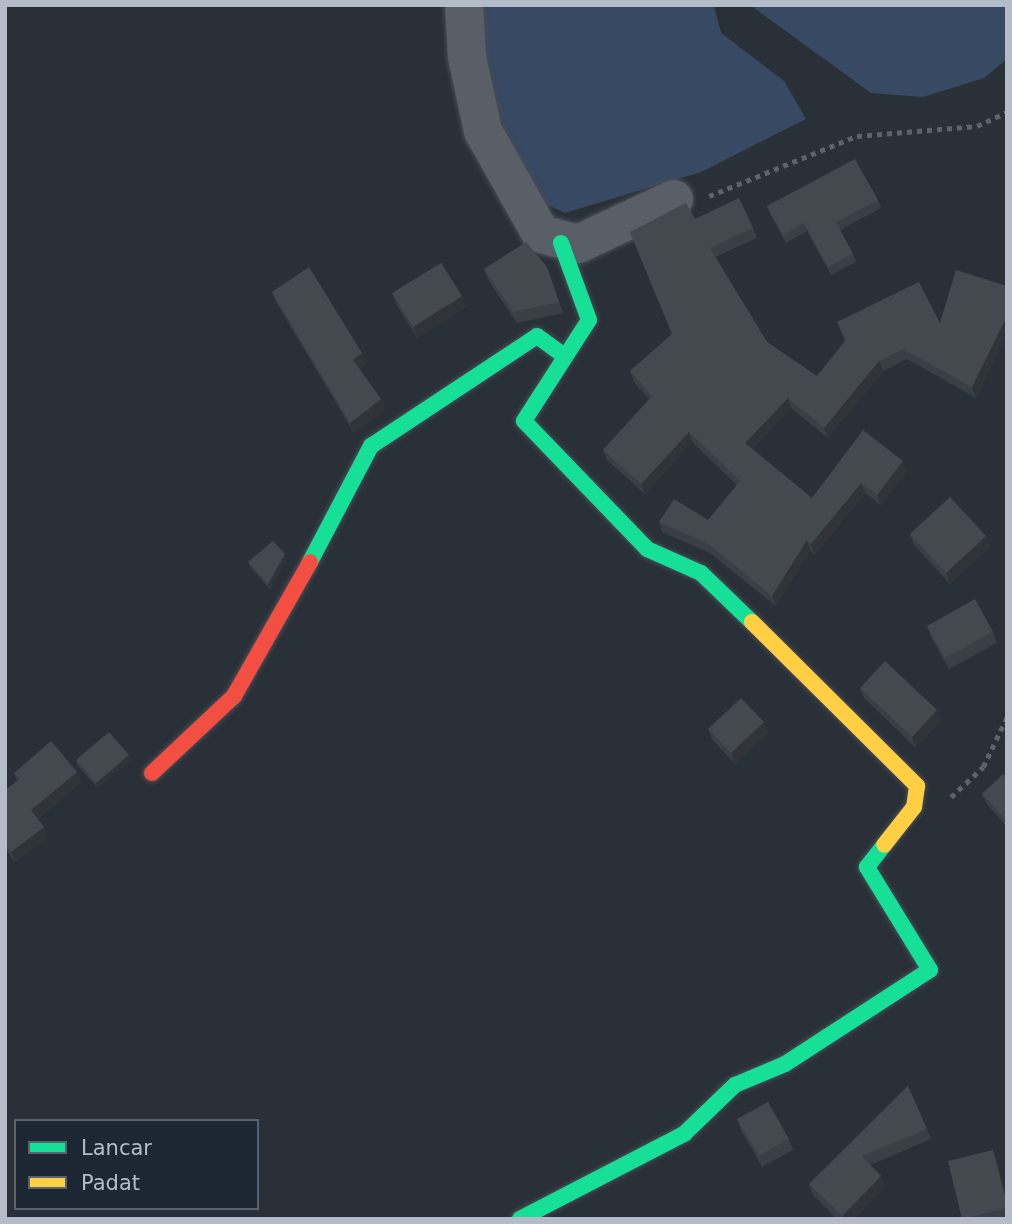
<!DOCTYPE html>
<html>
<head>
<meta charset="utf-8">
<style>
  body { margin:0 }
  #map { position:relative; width:1012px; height:1224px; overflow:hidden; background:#2a3038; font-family:"DejaVu Sans",sans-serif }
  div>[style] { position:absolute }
  .water>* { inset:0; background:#384963 }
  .path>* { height:4.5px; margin-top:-2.25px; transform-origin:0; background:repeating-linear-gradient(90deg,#5d636a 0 5px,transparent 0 10px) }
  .roads { filter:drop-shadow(0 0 2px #484c53) drop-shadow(0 0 2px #484c53) }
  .street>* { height:38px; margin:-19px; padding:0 19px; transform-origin:19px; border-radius:19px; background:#5a5e66 }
  .fast>* { height:16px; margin:-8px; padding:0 8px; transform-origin:8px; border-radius:8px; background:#16e098 }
  .slow>* { height:16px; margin:-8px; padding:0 8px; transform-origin:8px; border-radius:8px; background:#ffcf43 }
  .jam>* { height:16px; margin:-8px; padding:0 8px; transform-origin:8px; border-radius:8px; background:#f24e42 }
  .wall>* { inset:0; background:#3a3f45 }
  .shaded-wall>* { inset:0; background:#303338 }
  .building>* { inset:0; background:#444950 }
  span { translate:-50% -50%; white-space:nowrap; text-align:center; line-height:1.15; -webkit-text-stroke:6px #1d2633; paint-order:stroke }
  .frame { position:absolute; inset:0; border:7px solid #b4bcc9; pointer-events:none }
  .legend { position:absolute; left:14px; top:1119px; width:245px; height:91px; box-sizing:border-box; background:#1d2633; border:2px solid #59626f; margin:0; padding:9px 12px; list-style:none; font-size:21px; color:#b4bcc9 }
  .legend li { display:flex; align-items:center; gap:14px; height:35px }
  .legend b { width:35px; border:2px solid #59626f }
</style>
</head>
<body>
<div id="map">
  <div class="water">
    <div style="clip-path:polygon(485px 5px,714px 6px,721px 33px,784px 81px,806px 119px,701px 172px,565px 213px,533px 198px,488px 92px,475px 15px)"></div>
    <div style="clip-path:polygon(750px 5px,1007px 5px,1007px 59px,984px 78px,923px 97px,871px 93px)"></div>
  </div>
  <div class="path">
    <div style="left:709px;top:196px;width:160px;rotate:-22.1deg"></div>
    <div style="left:857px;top:136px;width:120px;rotate:-4.8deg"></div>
    <div style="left:977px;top:126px;width:33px;rotate:-25deg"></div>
    <div style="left:951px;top:797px;width:44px;rotate:-43.2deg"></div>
    <div style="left:983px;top:767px;width:55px;rotate:-64.4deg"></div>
  </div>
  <div class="roads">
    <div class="street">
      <div style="left:464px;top:5px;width:52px;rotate:86.7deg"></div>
      <div style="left:467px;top:57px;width:76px;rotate:77.8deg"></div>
      <div style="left:483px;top:131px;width:118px;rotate:60.6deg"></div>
      <div style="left:541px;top:234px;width:38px;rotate:15deg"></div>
      <div style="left:578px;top:244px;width:106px;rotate:-25.1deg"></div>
    </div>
    <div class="fast">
      <div style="left:561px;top:243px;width:82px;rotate:70deg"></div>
      <div style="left:589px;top:320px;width:120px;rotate:122.8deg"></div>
      <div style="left:524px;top:421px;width:178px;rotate:46.1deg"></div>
      <div style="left:647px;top:549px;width:59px;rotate:24deg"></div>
      <div style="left:701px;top:573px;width:71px;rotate:43.9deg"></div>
      <div style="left:310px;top:562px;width:131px;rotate:-62.3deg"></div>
      <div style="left:371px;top:446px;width:199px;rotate:-33.5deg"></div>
      <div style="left:537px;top:336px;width:34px;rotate:36deg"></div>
      <div style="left:520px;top:1219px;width:185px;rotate:-27.4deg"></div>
      <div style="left:684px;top:1134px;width:71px;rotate:-43.9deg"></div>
      <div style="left:735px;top:1085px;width:54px;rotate:-22.8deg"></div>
      <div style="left:785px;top:1064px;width:173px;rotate:-33deg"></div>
      <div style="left:930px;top:970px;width:121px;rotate:-121.5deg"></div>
      <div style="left:867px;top:867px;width:28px;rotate:-52deg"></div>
    </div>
    <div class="slow">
      <div style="left:752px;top:622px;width:233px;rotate:44.8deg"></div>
      <div style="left:917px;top:786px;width:21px;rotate:98deg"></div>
      <div style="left:914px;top:807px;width:48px;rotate:128.3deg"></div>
    </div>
    <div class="jam">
      <div style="left:152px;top:773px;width:112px;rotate:-43.2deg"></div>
      <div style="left:234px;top:696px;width:154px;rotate:-60.4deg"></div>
    </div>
  </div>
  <div class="wall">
    <div style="clip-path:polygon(878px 200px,881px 208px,840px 230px,853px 254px,856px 262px,831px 275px,807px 231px,786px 243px,770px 214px,767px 206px)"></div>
    <div style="clip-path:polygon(695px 219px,753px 228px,757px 238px,715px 257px,767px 342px,817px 376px,845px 341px,837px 322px,940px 323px,1007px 286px,1007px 334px,976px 398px,907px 359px,883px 371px,828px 438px,791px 408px,752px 449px,812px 498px,907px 471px,881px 505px,865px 493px,815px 555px,810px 551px,776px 606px,710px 553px,662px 532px,659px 522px,708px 520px,737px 485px,692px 442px,645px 494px,607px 460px,603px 450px,649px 399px,634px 382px,630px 371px,672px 334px,630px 232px)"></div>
    <div style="clip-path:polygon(547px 267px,563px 313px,517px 323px,488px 280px,484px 269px)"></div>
    <div style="clip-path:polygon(272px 292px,362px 353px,366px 364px,359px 369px,381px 399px,385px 410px,354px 433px,276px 302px)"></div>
    <div style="clip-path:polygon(392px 293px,462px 296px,466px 307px,417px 338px,396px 304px)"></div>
    <div style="clip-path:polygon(910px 534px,986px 536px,990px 547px,950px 584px,914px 545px)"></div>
    <div style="clip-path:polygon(287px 559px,270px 589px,251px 568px,248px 562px)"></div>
    <div style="clip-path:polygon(927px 626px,993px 632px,997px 643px,949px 669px,931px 637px)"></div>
    <div style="clip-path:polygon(860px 688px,937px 710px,941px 721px,916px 748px,864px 698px)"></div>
    <div style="clip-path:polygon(764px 722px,768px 733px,735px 764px,712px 739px,708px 729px)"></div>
    <div style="clip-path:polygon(76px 760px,131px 760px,98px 788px,78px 766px)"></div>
    <div style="clip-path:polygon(77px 772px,81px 782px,38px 819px,48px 838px,15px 862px,5px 849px,5px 790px,17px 781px,14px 773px)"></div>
    <div style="clip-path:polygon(1007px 777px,1007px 827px,986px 803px,982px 794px)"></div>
    <div style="clip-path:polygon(908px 1086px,931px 1139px,870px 1165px,885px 1187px,854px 1219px,837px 1219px,813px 1195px,809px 1184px)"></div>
    <div style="clip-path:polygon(737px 1119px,789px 1139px,793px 1150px,762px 1167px,741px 1130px)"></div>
    <div style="clip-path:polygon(997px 1160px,1007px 1199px,1007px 1219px,962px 1219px)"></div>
  </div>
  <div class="shaded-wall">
    <div style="clip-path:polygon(462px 296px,466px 307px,417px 338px,413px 327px)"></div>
    <div style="clip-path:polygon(1007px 316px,1007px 334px,976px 398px,972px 387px)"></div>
    <div style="clip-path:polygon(362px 353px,366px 364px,357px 371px,353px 360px)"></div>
    <div style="clip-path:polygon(879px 361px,883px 371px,828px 438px,824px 428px)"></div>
    <div style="clip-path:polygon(788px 398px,791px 408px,748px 453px,745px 443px)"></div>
    <div style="clip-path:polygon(381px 399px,385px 410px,354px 433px,350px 423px)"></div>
    <div style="clip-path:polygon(689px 432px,692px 442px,645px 494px,641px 484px)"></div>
    <div style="clip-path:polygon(903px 461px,907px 471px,881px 505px,877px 495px)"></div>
    <div style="clip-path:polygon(861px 483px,865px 493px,815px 555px,811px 544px)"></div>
    <div style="clip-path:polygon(986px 536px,990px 547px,950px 584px,946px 573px)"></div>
    <div style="clip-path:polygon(807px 540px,810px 551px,776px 606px,772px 596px)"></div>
    <div style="clip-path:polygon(285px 554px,287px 559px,270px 589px,268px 584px)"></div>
    <div style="clip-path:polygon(937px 710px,941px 721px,916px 748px,912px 737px)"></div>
    <div style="clip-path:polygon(764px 722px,768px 733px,735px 764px,731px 753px)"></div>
    <div style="clip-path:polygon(129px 755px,131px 760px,98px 788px,96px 783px)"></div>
    <div style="clip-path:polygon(77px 772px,81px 782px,35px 821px,31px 810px)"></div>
    <div style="clip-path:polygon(44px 827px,48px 838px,15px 862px,11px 852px)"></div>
    <div style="clip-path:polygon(993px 1150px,997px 1160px,1007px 1199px,1007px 1204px)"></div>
    <div style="clip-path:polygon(881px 1176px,885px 1187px,854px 1219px,843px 1219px,842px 1216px)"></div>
  </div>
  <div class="building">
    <div style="clip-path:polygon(855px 159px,878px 200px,836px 222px,853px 254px,828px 267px,804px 223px,783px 235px,767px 206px)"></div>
    <div style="clip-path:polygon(739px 198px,753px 228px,710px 248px,767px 342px,817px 376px,846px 340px,837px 322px,919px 282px,940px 323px,956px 270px,1007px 286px,1007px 316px,972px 387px,903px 349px,879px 361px,824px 428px,788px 398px,745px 443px,812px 498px,863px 430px,903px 461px,877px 495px,861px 483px,811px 544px,807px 540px,772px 596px,707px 543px,659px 522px,674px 499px,708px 520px,740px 481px,689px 432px,641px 484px,603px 450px,652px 396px,630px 371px,672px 334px,630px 232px,686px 203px,695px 219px)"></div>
    <div style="clip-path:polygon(526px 242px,547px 267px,559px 302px,513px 312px,484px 269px)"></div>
    <div style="clip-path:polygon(441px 263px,462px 296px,413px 327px,392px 293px)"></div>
    <div style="clip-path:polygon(309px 267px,362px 353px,353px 360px,381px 399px,350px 423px,272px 292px)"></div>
    <div style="clip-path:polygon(950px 497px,986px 536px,946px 573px,910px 534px)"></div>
    <div style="clip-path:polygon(273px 541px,285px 554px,268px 584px,248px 562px)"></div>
    <div style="clip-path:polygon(975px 599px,993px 632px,945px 658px,927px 626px)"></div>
    <div style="clip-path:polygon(885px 661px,937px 710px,912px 737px,860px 688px)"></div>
    <div style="clip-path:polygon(741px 698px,764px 722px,731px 753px,708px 729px)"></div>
    <div style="clip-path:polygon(109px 732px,129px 755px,96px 783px,76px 760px)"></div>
    <div style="clip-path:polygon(51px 741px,77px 772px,31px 810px,44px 827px,11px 852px,5px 844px,5px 790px,20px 779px,14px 773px)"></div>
    <div style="clip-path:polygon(1003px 774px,1007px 777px,1007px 822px,982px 794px)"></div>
    <div style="clip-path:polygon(908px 1086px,927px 1129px,862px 1156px,881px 1176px,842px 1216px,809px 1184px)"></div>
    <div style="clip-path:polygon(768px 1102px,789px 1139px,759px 1156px,737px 1119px)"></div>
    <div style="clip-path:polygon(993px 1150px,1007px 1204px,1007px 1208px,962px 1219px,948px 1161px)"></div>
  </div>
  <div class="frame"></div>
  <ul class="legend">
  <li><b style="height:9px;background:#16e098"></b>Lancar</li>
  <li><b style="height:9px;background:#ffcf43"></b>Padat</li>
  </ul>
</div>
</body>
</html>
